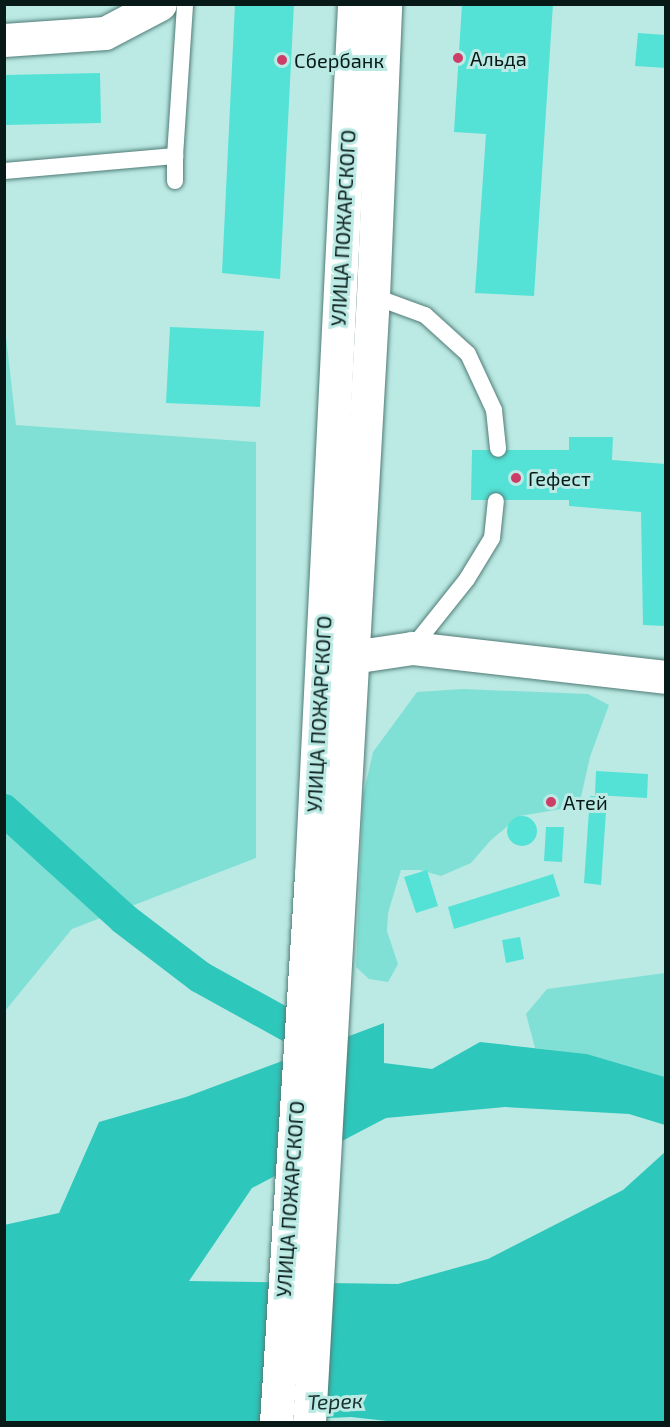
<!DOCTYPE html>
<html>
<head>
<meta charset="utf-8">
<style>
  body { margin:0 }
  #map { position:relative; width:670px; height:1427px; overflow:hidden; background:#bbeae4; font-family:"Exo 2",sans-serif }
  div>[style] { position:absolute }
  .green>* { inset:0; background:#81e0d6 }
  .water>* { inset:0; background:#2ec7bb }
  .canal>* { height:32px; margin:-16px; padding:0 16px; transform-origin:16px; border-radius:16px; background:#2ec7bb }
  .building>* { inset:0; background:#54e2d6 }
  .round { border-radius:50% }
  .roads { filter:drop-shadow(0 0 2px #517c77) drop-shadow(0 0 2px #517c77) }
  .lane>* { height:16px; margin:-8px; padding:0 8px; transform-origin:8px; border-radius:8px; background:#fff }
  .street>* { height:33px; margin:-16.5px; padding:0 16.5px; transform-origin:16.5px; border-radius:16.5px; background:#fff }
  .primary>* { height:33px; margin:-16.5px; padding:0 16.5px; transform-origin:16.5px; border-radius:16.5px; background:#fff }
  .dots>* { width:16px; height:16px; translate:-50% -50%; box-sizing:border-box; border:3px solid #bbeae4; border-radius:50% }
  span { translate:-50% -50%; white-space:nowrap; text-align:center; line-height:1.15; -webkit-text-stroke:6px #bbeae4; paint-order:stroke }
  .poi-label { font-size:20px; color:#081a18 }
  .left { translate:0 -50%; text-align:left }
  .street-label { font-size:20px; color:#081a18 }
  .water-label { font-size:21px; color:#172f2d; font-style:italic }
  .frame { position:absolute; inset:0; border:6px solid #081a18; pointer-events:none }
</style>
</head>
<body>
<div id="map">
  <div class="green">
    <div style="clip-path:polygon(4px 319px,16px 425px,256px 442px,256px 858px,72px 929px,5px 1011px)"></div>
    <div style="clip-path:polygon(462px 689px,588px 694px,609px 705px,590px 757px,579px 806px,520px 816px,491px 840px,471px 863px,441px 876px,420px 870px,401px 870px,388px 913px,387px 931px,398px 964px,388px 982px,369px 979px,356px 967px,363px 796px,373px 752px,417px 692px)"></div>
    <div style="clip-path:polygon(665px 973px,665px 1077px,587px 1054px,535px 1048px,526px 1014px,547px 989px)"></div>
  </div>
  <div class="water">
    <div style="clip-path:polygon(384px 1023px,384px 1063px,432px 1069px,480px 1042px,587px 1054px,665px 1077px,665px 1125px,629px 1114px,505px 1107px,386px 1118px,252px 1188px,189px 1281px,398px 1284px,488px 1259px,623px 1190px,665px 1152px,665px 1422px,396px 1422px,351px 1417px,234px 1422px,5px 1422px,4px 1225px,59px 1213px,99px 1122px,186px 1097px)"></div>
  </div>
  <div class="canal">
    <div style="left:4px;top:810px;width:162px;rotate:42.2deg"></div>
    <div style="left:124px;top:919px;width:96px;rotate:37.3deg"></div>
    <div style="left:200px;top:977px;width:141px;rotate:28.9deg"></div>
  </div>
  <div class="building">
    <div style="clip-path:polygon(235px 4px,294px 4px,280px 279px,222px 273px)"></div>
    <div style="clip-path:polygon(462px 4px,553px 4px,534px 296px,475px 293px,486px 134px,454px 132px)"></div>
    <div style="clip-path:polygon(638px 33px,666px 35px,666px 68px,635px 66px)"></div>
    <div style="clip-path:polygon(100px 73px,101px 123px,4px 125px,4px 75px)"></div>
    <div style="clip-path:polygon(170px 327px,264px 331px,260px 407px,166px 403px)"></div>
    <div style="clip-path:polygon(569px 437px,613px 437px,612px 460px,666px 464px,666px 626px,643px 625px,641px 512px,569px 506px,569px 500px,471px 500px,472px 450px,569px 450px)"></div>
    <div style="clip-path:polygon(596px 771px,648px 774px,647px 798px,595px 795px)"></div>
    <div style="clip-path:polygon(590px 796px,607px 797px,601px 885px,584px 883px)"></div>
    <div class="round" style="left:507px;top:816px;width:30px;height:30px"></div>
    <div style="clip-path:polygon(546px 827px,564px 827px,562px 862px,544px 861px)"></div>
    <div style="clip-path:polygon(427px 870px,438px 906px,416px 913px,404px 877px)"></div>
    <div style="clip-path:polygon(553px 874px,560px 896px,454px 929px,448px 907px)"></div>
    <div style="clip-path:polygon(520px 937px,524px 959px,506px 963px,502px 940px)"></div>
  </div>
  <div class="roads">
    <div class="lane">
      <div style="left:4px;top:171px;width:172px;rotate:-5deg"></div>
      <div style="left:175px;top:156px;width:152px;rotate:-86.2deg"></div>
      <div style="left:175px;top:181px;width:25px;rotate:-90deg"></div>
      <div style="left:373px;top:296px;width:55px;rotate:20.1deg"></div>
      <div style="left:425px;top:315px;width:58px;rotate:42.2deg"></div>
      <div style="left:468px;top:354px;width:62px;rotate:65.1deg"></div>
      <div style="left:494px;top:410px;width:39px;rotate:84deg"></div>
      <div style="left:412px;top:648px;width:88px;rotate:-51.4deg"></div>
      <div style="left:467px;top:579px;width:48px;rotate:-58.6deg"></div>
      <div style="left:492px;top:538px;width:37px;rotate:-84deg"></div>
    </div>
    <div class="street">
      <div style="left:4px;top:40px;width:101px;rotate:-4deg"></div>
      <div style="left:105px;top:33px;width:62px;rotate:-27.8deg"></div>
      <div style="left:352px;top:657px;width:61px;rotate:-8.5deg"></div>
      <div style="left:412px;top:648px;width:256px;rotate:6.5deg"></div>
    </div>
    <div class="primary">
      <div style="left:276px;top:1422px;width:548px;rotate:-86.34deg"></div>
      <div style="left:311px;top:875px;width:872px;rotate:-87.17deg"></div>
      <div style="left:309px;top:1422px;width:1128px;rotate:-86.75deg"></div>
      <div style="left:373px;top:296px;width:292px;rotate:-87.6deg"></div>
    </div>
  </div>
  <div class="dots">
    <div style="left:458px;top:58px;background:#cc3e68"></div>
    <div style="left:282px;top:60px;background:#cc3e68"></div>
    <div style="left:516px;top:478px;background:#cc3e68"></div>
    <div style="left:551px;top:802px;background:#cc3e68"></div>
  </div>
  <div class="poi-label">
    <span class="left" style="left:470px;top:58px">Альда</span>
    <span class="left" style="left:294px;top:60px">Сбербанк</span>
    <span class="left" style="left:528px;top:478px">Гефест</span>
    <span class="left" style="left:563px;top:802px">Атей</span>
  </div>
  <div class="street-label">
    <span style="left:343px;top:228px;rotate:-87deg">УЛИЦА ПОЖАРСКОГО</span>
    <span style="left:319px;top:714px;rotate:-87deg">УЛИЦА ПОЖАРСКОГО</span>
    <span style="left:290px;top:1199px;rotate:-86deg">УЛИЦА ПОЖАРСКОГО</span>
  </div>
  <div class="water-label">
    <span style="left:335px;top:1401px;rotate:-2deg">Терек</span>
  </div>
  <div class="frame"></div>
</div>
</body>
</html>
